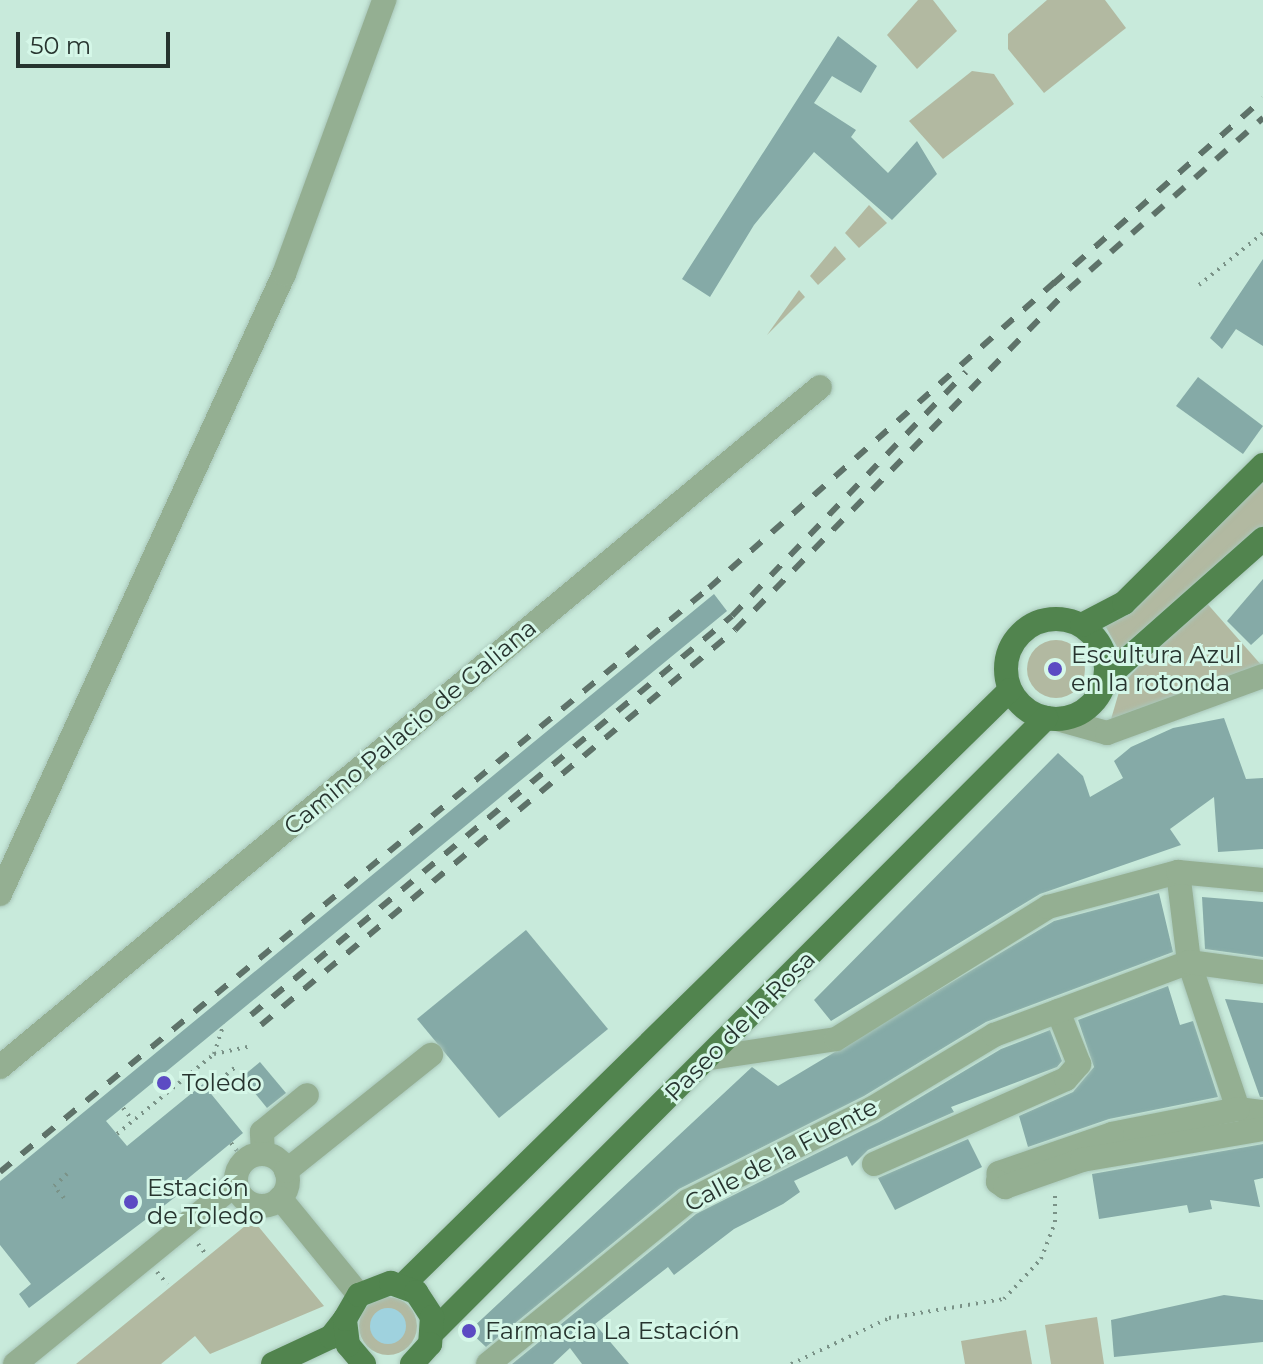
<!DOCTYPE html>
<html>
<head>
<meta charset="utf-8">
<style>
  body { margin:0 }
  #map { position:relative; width:1263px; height:1364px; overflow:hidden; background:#c8eadb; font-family:Montserrat,sans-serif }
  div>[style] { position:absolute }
  .green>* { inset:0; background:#b2b9a1 }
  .round { border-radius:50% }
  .water>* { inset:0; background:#9fd2de }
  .building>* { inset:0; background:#85aaa7 }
  .path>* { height:4px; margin-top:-2px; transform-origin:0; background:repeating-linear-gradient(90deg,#7a9287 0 2px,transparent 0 8px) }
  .roads { filter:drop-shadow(0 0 2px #a8c6b9) drop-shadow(0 0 2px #a8c6b9) }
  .minor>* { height:24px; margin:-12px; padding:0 12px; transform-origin:12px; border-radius:12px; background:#94af92 }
  .minor>.ring { margin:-12px; padding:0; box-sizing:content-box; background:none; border:24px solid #94af92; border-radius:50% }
  .major>* { height:24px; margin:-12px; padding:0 12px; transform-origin:12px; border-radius:12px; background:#51844e }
  .major>.ring { margin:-12px; padding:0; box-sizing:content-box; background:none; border:24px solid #51844e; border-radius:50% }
  .rail>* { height:6px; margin-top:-3px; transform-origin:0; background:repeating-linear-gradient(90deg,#5e7269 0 14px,transparent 0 28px) }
  .dots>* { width:22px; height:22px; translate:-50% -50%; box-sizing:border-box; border:4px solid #d5f7e8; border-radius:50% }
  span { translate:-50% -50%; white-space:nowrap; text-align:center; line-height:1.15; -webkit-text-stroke:6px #d5f7e8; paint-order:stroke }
  .poi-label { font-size:24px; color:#27342f }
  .left { translate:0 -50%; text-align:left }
  .street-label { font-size:24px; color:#27342f }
  .scale { position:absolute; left:16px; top:32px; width:154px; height:36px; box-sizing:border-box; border:4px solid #27342f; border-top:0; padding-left:10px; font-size:24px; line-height:28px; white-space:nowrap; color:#27342f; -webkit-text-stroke:6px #d5f7e8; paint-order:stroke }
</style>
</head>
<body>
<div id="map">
  <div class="green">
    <div style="clip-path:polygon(918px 0,933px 0,957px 31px,917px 69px,887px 35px)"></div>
    <div style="clip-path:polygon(1047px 0,1105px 0,1126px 28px,1044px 93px,1008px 49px,1008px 34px)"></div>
    <div style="clip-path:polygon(972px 71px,994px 74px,1014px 104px,943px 159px,909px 121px)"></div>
    <div style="clip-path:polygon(869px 205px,887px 223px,859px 248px,845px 233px)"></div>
    <div style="clip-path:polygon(835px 246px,846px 259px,818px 285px,810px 276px)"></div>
    <div style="clip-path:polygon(799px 290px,805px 297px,767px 335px)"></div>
    <div style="clip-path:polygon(1263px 474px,1263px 528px,1121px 654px,1103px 622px)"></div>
    <div style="clip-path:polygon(1204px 600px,1263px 667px,1107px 733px,1121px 685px)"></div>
    <div class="round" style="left:1027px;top:640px;width:58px;height:58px"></div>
    <div style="clip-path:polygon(245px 1226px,258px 1226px,324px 1306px,210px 1354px,195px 1336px,161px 1364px,76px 1364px)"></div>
    <div class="round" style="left:359px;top:1297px;width:58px;height:58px"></div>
    <div style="clip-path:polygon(1097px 1317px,1104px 1364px,1051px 1364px,1045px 1325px)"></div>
    <div style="clip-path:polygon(1026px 1330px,1032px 1364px,965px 1364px,961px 1341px)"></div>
  </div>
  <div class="water">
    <div class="round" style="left:370px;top:1308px;width:36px;height:36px"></div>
  </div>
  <div class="building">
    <div style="clip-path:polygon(838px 36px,877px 66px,861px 93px,832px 76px,814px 103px,856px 130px,851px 137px,888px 173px,917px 141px,937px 174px,892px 220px,814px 152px,754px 225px,710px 297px,682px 279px)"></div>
    <div style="clip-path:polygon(1263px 259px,1263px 346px,1236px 329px,1222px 349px,1210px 338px)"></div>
    <div style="clip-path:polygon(1198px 377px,1263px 426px,1243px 454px,1176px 406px)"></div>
    <div style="clip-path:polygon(1263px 579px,1263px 634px,1251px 645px,1227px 621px)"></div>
    <div style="clip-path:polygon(714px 594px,727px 611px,106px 1121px,127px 1146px,203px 1084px,243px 1133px,174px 1190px,178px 1195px,29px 1308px,19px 1294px,31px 1284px,0 1245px,0 1181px)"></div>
    <div style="clip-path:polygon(1224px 718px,1246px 779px,1263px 778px,1263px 849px,1218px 852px,1214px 797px,1170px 829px,1181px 845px,1040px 894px,831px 1021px,814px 1000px,1058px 753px,1083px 776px,1090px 797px,1123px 778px,1114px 761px,1131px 747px,1173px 728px)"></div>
    <div style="clip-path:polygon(1159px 893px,1173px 952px,986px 1022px,864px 1096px,679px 1189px,486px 1347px,469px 1331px,752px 1067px,778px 1086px,1054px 921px)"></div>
    <div style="clip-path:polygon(1202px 897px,1263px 902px,1263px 957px,1205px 949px)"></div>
    <div style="clip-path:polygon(526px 930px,608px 1029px,499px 1118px,417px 1019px)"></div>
    <div style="clip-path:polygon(1168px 986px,1180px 1025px,1193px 1021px,1218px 1097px,1109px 1119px,1028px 1147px,1019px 1116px,1073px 1092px,1094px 1067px,1078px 1020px)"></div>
    <div style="clip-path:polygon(1225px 999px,1263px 1003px,1263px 1097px,1260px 1097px)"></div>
    <div style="clip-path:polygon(1050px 1030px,1062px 1061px,1057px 1067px,951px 1107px,954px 1112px,868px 1150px,852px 1166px,847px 1156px,794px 1181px,800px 1192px,783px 1204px,734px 1229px,674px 1275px,668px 1267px,595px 1324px,629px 1364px,582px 1364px,570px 1348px,553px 1364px,512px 1364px,696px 1214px,879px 1122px,1001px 1049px)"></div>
    <div style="clip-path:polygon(260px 1062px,286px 1093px,267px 1108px,242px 1077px)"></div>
    <div style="clip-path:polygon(968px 1139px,982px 1167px,895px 1210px,878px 1178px)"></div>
    <div style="clip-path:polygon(1263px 1144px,1263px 1178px,1254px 1180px,1260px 1207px,1210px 1200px,1212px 1209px,1189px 1213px,1187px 1205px,1099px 1219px,1092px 1174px)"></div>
    <div style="clip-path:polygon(1224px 1295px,1263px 1300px,1263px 1342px,1114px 1357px,1111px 1320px)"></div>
  </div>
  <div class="path">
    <div style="left:1199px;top:285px;width:82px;rotate:-39.1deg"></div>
    <div style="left:214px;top:1054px;width:32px;rotate:-72deg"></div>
    <div style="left:208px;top:1090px;width:39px;rotate:-40deg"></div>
    <div style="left:123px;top:1108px;width:16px;rotate:52deg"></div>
    <div style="left:117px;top:1134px;width:126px;rotate:-39.5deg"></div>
    <div style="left:214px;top:1054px;width:38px;rotate:-12deg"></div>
    <div style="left:231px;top:1143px;width:18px;rotate:52deg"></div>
    <div style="left:64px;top:1198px;width:16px;rotate:-130deg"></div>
    <div style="left:54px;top:1186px;width:18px;rotate:-43deg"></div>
    <div style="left:198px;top:1244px;width:11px;rotate:52deg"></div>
    <div style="left:157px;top:1272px;width:16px;rotate:50deg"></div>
    <div style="left:791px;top:1364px;width:108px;rotate:-25.1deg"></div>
    <div style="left:889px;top:1318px;width:117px;rotate:-9.4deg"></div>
    <div style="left:1004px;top:1299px;width:54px;rotate:-47.2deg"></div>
    <div style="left:1041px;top:1259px;width:40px;rotate:-69deg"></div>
    <div style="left:1055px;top:1222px;width:30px;rotate:-90deg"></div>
  </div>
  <div class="roads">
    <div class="minor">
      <div style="left:1057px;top:719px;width:52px;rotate:15.6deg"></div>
      <div style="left:1107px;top:733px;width:166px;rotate:-20.1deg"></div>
      <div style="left:1178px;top:872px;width:91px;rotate:83deg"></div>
      <div style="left:1189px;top:962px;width:155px;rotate:71.6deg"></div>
      <div style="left:1238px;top:1109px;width:25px;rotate:7deg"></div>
      <div style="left:0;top:894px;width:682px;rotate:-65.39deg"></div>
      <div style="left:284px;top:274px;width:292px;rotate:-69.9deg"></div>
      <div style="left:709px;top:1058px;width:128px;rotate:-8.5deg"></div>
      <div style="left:836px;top:1039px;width:250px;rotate:-31.9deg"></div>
      <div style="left:1048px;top:907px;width:135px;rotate:-15.1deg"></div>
      <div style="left:1178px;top:872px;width:85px;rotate:5.4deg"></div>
      <div style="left:0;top:1067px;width:1065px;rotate:-39.67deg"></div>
      <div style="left:1238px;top:1109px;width:128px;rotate:168.8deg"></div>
      <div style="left:1112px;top:1134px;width:120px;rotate:161deg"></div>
      <div style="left:999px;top:1173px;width:9px;rotate:96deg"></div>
      <div style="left:998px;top:1182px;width:9px;rotate:36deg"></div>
      <div style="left:1005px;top:1187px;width:82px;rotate:-19.3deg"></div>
      <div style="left:1082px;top:1160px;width:184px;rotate:-9.7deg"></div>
      <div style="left:263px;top:1154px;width:22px;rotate:-93deg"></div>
      <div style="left:262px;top:1132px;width:58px;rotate:-39.4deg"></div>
      <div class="ring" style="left:236px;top:1154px;width:28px;height:28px"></div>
      <div style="left:874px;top:1164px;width:210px;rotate:-23.9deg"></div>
      <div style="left:1066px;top:1079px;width:20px;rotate:-49deg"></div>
      <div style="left:1079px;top:1064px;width:57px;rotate:-111.6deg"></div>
      <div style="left:286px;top:1171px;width:186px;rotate:-38.7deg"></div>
      <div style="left:280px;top:1198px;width:125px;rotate:50.8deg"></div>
      <div style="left:15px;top:1364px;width:285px;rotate:-39.2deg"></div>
      <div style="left:488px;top:1364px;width:258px;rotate:-39.2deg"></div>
      <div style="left:688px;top:1201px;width:205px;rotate:-26.7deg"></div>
      <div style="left:871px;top:1109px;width:144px;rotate:-31deg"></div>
      <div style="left:994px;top:1035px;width:208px;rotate:-20.5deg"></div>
      <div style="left:1189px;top:962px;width:75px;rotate:7.7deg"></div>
    </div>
    <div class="major">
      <div class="ring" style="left:1006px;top:619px;width:76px;height:76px"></div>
      <div style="left:1082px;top:625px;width:47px;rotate:-27.6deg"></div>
      <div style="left:1124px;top:603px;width:196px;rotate:-44.8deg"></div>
      <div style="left:1106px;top:678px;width:210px;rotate:-41.5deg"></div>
      <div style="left:403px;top:1285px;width:850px;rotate:-44.43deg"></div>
      <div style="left:433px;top:1332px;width:868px;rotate:-45.05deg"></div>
      <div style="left:273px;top:1364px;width:64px;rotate:-25deg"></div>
      <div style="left:331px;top:1337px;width:23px;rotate:-52deg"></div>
      <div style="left:364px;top:1364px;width:25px;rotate:-130deg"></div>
      <div style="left:348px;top:1345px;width:26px;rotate:-97deg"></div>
      <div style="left:345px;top:1319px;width:28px;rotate:-60deg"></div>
      <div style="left:359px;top:1295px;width:34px;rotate:-21deg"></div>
      <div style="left:391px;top:1283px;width:27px;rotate:20deg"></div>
      <div style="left:416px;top:1292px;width:30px;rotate:57deg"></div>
      <div style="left:432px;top:1317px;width:27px;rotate:94deg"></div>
      <div style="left:430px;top:1344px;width:27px;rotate:132deg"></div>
    </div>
  </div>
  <div class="rail">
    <div style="left:1053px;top:284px;width:280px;rotate:-41.4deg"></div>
    <div style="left:251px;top:1015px;width:625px;rotate:-39.68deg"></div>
    <div style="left:732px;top:616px;width:338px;rotate:-46.2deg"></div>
    <div style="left:261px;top:1025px;width:617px;rotate:-39.81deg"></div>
    <div style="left:735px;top:630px;width:477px;rotate:-45.6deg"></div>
    <div style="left:1069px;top:289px;width:259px;rotate:-41.4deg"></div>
    <div style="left:0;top:1172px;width:919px;rotate:-39.48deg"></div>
    <div style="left:709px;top:588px;width:470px;rotate:-41.5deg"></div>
  </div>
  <div class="dots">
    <div style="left:1055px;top:669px;background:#5c4bc3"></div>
    <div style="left:164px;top:1083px;background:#5c4bc3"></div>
    <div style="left:131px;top:1202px;background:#5c4bc3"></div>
    <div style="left:469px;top:1331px;background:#5c4bc3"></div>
  </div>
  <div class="poi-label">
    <span class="left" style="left:1071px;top:669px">Escultura Azul<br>en la rotonda</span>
    <span class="left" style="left:182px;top:1083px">Toledo</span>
    <span class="left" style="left:147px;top:1202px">Estación<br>de Toledo</span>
    <span class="left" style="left:485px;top:1331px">Farmacia La Estación</span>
  </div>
  <div class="street-label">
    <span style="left:410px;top:727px;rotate:-40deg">Camino Palacio de Galiana</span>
    <span style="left:740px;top:1026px;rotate:-45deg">Paseo de la Rosa</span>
    <span style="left:781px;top:1155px;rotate:-28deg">Calle de la Fuente</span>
  </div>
  <div class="scale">50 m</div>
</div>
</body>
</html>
